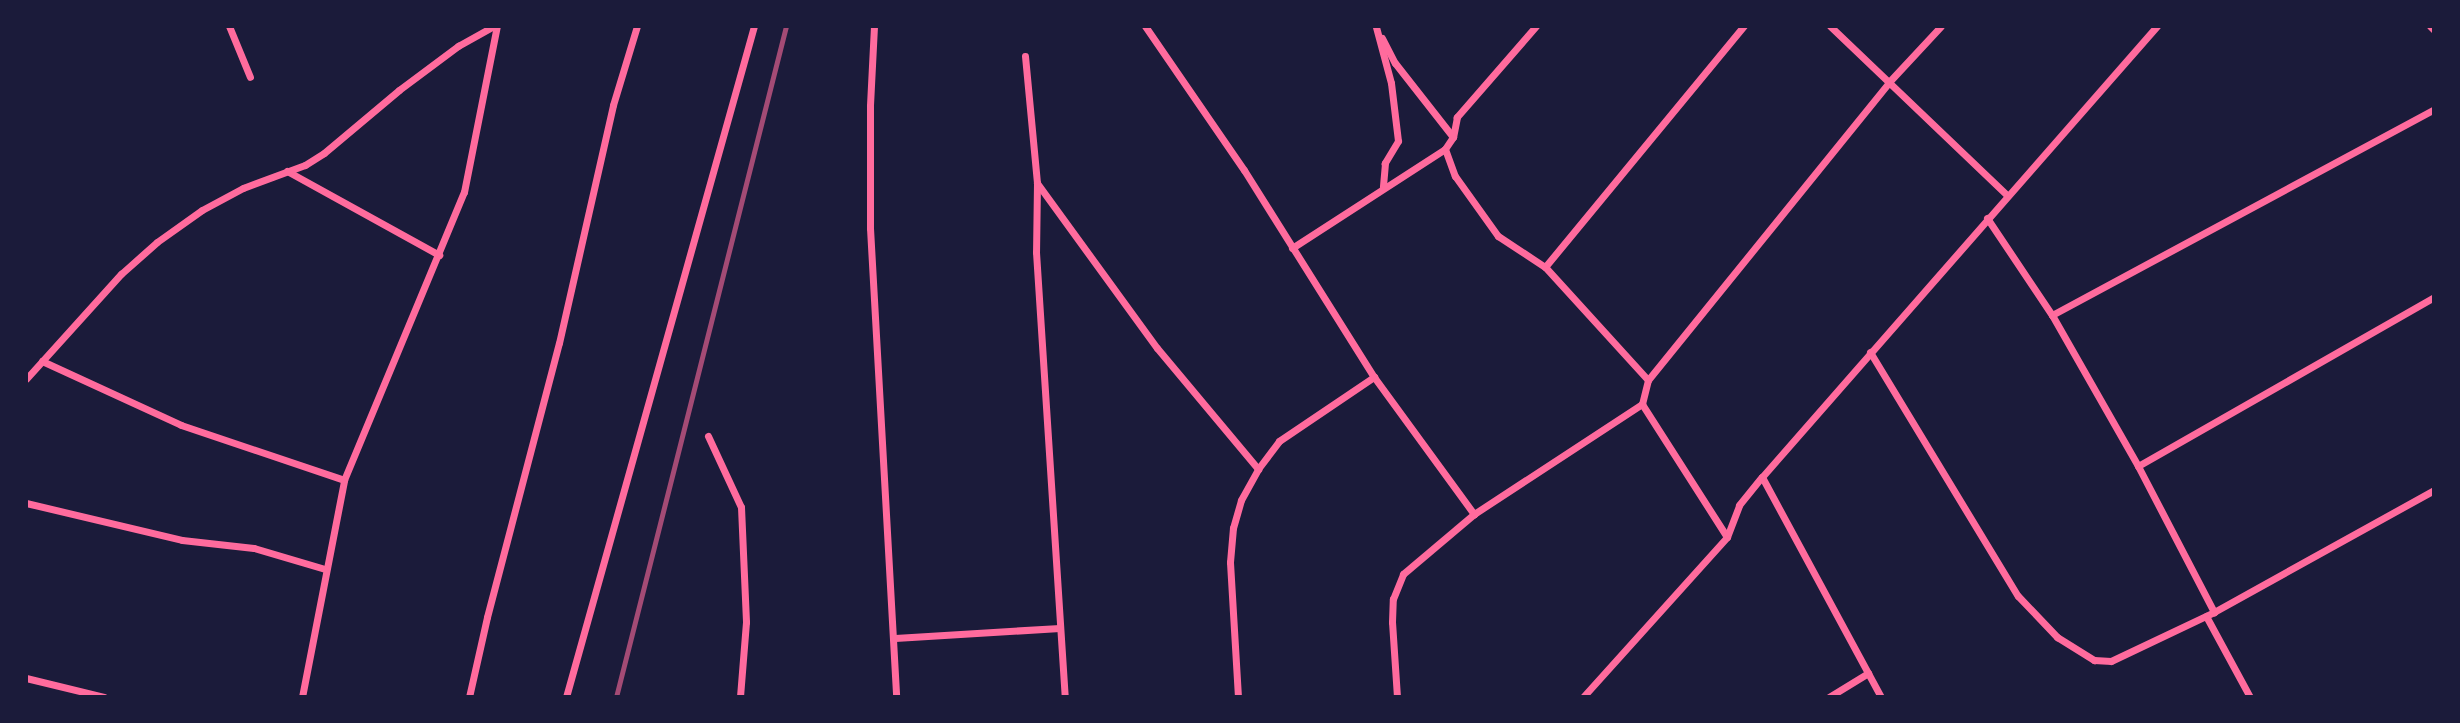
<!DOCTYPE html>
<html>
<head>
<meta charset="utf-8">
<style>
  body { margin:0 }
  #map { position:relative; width:2460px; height:723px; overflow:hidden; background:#1b1b3a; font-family:"Public Sans",sans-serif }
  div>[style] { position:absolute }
  .minor>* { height:7px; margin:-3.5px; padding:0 3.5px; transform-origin:3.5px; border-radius:3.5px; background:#ff6b9d }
  .rail>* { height:5px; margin:-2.5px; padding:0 2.5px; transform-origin:2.5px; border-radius:2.5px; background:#a44b75 }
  span { translate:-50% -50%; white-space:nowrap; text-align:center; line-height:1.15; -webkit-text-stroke:7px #1b1b3a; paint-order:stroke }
  .frame { position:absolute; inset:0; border:28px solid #1b1b3a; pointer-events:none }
</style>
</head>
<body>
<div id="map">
  <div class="minor">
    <div style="left:229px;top:26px;width:55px;rotate:67.6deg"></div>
    <div style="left:874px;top:26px;width:80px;rotate:92.9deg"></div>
    <div style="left:870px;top:106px;width:122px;rotate:90deg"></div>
    <div style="left:870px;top:228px;width:470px;rotate:86.8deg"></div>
    <div style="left:1145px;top:26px;width:175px;rotate:55.5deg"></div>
    <div style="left:1244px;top:170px;width:244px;rotate:57.9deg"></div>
    <div style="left:1374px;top:377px;width:170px;rotate:53.9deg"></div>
    <div style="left:1536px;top:26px;width:121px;rotate:131deg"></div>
    <div style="left:1457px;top:117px;width:20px;rotate:101deg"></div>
    <div style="left:1453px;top:137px;width:14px;rotate:124deg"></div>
    <div style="left:1445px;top:149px;width:29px;rotate:70deg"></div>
    <div style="left:1455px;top:176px;width:74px;rotate:54.4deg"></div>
    <div style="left:1498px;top:236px;width:56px;rotate:33.4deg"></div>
    <div style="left:1830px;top:26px;width:245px;rotate:43.7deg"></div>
    <div style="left:2430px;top:26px;width:6px;rotate:45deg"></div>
    <div style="left:1376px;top:27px;width:58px;rotate:75deg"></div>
    <div style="left:1391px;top:83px;width:58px;rotate:83.1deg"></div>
    <div style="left:1398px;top:141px;width:26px;rotate:121deg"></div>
    <div style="left:1385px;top:163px;width:24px;rotate:95deg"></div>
    <div style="left:1382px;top:38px;width:28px;rotate:63deg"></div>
    <div style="left:1395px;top:63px;width:94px;rotate:51.9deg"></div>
    <div style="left:1025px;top:56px;width:128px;rotate:84.6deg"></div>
    <div style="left:1037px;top:183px;width:204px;rotate:54deg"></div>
    <div style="left:1157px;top:348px;width:158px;rotate:50.1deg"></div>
    <div style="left:1258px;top:469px;width:35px;rotate:-53deg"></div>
    <div style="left:1279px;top:441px;width:115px;rotate:-34deg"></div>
    <div style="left:287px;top:171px;width:174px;rotate:28.9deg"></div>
    <div style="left:1037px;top:183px;width:69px;rotate:90.8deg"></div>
    <div style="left:1036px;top:252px;width:446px;rotate:86.3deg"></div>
    <div style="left:1987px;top:218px;width:117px;rotate:56.2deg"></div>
    <div style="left:2052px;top:315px;width:174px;rotate:60.3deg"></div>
    <div style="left:2138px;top:466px;width:341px;rotate:-29.7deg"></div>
    <div style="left:1292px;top:248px;width:182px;rotate:-32.9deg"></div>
    <div style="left:2052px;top:315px;width:434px;rotate:-28.3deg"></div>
    <div style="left:1870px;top:352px;width:285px;rotate:58.8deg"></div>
    <div style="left:2018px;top:596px;width:57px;rotate:46.4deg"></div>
    <div style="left:2057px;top:637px;width:44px;rotate:31.9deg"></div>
    <div style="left:2094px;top:660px;width:17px;rotate:3deg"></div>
    <div style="left:2111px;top:661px;width:114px;rotate:-25.4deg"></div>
    <div style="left:2214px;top:612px;width:252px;rotate:-29deg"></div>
    <div style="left:42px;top:361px;width:153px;rotate:24.7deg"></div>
    <div style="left:181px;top:425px;width:172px;rotate:18.6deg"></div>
    <div style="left:26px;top:379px;width:142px;rotate:-47.9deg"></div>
    <div style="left:121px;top:274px;width:48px;rotate:-41.6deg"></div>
    <div style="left:157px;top:242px;width:55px;rotate:-35.4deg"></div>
    <div style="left:202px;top:210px;width:47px;rotate:-28.2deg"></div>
    <div style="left:243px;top:188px;width:66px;rotate:-20.4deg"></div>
    <div style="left:305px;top:165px;width:22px;rotate:-32deg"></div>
    <div style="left:324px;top:153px;width:98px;rotate:-40deg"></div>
    <div style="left:399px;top:90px;width:74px;rotate:-36.7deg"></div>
    <div style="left:458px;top:46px;width:41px;rotate:-29.1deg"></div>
    <div style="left:1648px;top:380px;width:383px;rotate:-51deg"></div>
    <div style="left:1889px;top:82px;width:76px;rotate:-47.1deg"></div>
    <div style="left:708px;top:436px;width:78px;rotate:65.1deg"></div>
    <div style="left:741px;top:507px;width:115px;rotate:87.5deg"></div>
    <div style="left:746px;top:622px;width:75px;rotate:94.6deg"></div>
    <div style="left:2138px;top:466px;width:165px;rotate:62.5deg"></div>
    <div style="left:1762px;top:477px;width:250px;rotate:61.6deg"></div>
    <div style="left:26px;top:503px;width:160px;rotate:13.3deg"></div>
    <div style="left:182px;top:540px;width:72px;rotate:6.3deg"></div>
    <div style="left:254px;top:548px;width:74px;rotate:16.5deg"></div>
    <div style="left:1727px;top:537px;width:158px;rotate:-122.6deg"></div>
    <div style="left:1642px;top:404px;width:25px;rotate:-76deg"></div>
    <div style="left:1648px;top:380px;width:153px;rotate:-132.3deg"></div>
    <div style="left:1545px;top:267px;width:313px;rotate:-50.5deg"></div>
    <div style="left:2206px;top:616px;width:92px;rotate:61.5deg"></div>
    <div style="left:895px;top:638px;width:165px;rotate:-3.5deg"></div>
    <div style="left:26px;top:678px;width:80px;rotate:13.7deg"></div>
    <div style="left:302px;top:697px;width:221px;rotate:-79deg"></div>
    <div style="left:344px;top:480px;width:312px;rotate:-67.4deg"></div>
    <div style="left:464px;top:192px;width:169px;rotate:-78.8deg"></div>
    <div style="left:469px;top:697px;width:82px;rotate:-77.3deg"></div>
    <div style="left:487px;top:617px;width:283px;rotate:-75.3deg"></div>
    <div style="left:559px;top:343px;width:244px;rotate:-77.2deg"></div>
    <div style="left:613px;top:105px;width:83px;rotate:-73.1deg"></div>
    <div style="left:566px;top:697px;width:697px;rotate:-74.35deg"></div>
    <div style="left:1238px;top:697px;width:135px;rotate:-93.4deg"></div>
    <div style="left:1230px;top:562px;width:34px;rotate:-85deg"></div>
    <div style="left:1233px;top:528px;width:29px;rotate:-74deg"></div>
    <div style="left:1241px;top:500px;width:35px;rotate:-61deg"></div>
    <div style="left:1397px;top:697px;width:75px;rotate:-93.8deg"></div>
    <div style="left:1392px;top:622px;width:23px;rotate:-88deg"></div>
    <div style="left:1393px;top:599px;width:27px;rotate:-68deg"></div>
    <div style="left:1403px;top:574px;width:93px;rotate:-40.2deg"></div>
    <div style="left:1474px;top:514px;width:201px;rotate:-33.2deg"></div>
    <div style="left:1583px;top:697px;width:215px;rotate:-48deg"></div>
    <div style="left:1727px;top:537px;width:34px;rotate:-69deg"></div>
    <div style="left:1739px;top:505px;width:36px;rotate:-51deg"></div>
    <div style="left:1762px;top:477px;width:600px;rotate:-48.79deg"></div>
    <div style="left:1829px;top:697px;width:46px;rotate:-31.6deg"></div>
  </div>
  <div class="rail">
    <div style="left:616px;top:697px;width:692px;rotate:-75.78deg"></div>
  </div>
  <div class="frame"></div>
</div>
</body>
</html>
